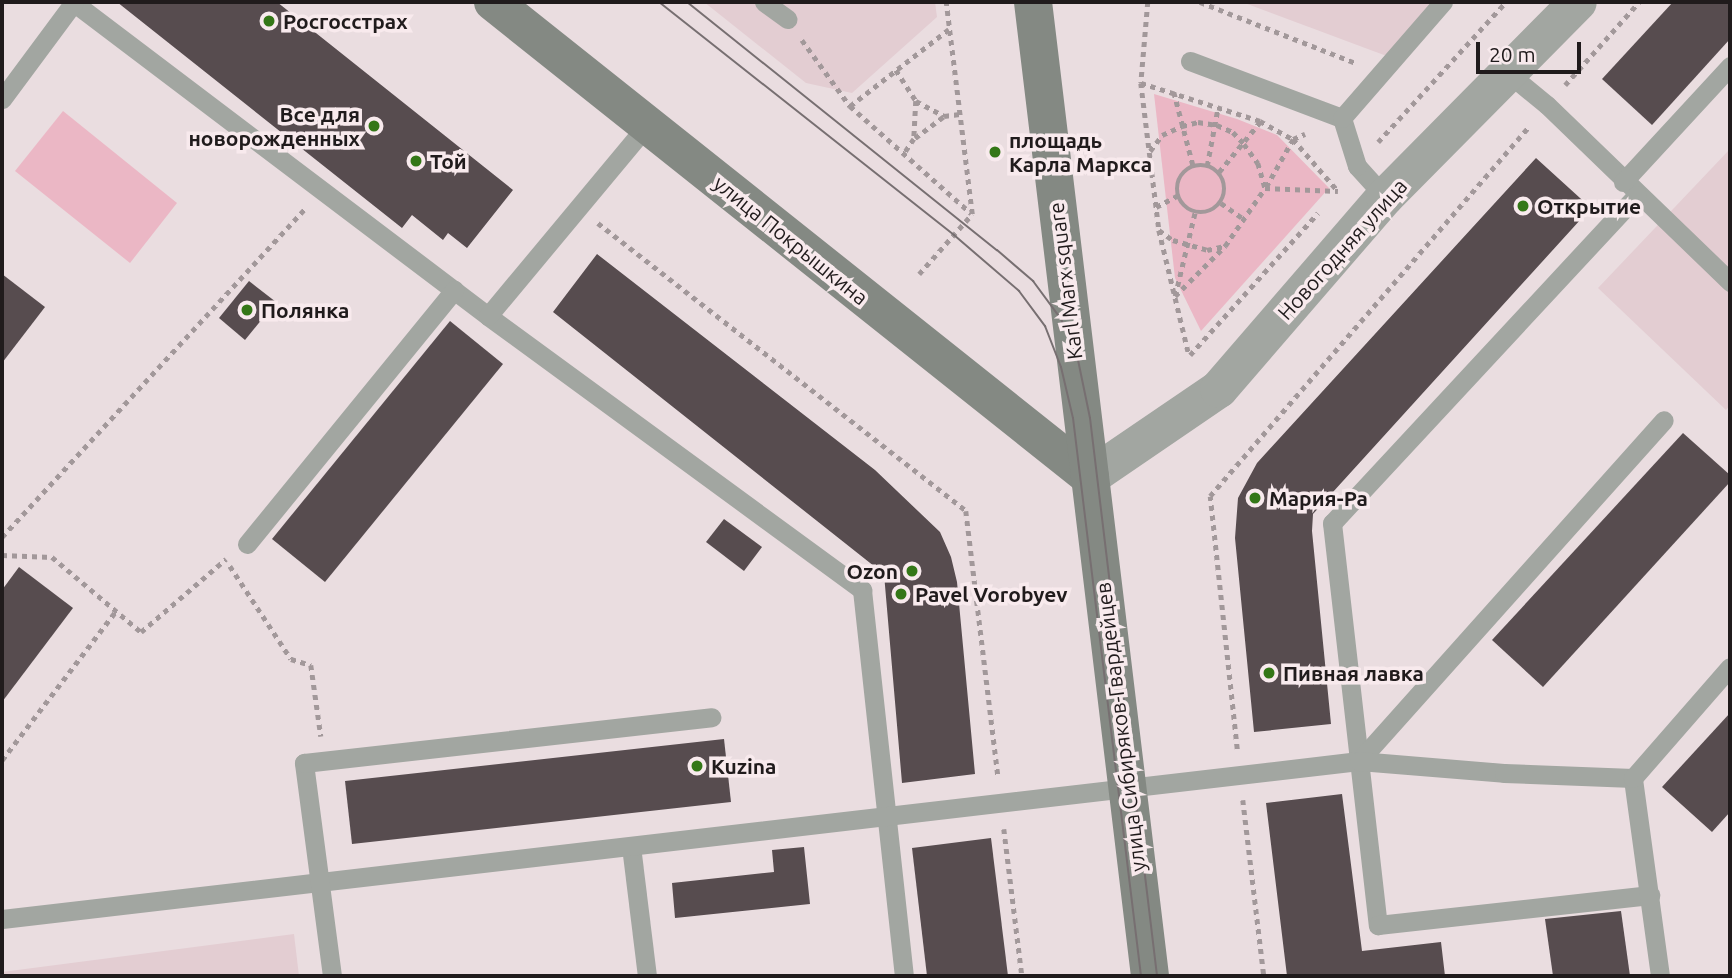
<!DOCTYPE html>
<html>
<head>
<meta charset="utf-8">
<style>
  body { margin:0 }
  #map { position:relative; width:1732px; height:978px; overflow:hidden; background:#eadde0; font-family:Ubuntu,sans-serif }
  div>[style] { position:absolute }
  .built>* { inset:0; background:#e3cdd2 }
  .green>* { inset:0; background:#ebb7c5 }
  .building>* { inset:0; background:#574c4f }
  .path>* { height:4.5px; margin-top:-2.25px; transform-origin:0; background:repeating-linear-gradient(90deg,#a2989a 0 5px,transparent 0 10px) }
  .path>.ring { margin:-2.25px; padding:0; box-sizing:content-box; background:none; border:4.5px solid #a2989a; border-radius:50% }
  .service>* { height:19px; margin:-9.5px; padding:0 9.5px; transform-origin:9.5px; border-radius:9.5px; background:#a2a6a1 }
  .tertiary>* { height:38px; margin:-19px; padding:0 19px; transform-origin:19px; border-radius:19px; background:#a2a6a1 }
  .secondary>* { height:38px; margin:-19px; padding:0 19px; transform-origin:19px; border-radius:19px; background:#848983 }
  .tram>* { height:2px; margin:-1px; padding:0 1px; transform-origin:1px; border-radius:1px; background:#776f71 }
  .dots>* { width:19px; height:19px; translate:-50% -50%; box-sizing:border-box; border:4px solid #f8eaed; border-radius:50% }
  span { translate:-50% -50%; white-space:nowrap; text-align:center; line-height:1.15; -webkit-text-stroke:7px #f8eaed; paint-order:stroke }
  .poi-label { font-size:21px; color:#201b1c; font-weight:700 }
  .left { translate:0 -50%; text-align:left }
  .right { translate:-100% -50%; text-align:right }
  .street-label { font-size:21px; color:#201b1c }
  .frame { position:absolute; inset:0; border:4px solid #201b1c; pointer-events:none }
  .scale { position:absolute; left:1476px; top:42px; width:105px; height:32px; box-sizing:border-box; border:4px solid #201b1c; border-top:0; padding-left:9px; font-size:21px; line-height:24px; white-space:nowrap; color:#201b1c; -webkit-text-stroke:5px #f8eaed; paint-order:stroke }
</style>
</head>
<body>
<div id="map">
  <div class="built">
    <div style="clip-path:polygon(704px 2px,935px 2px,937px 17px,852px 93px,806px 83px)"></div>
    <div style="clip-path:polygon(1242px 2px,1453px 2px,1400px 61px)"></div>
    <div style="clip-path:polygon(1730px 149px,1730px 405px,1726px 410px,1598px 288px)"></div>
    <div style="clip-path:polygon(294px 934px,299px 976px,2px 976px,2px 972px)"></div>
  </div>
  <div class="green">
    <div style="clip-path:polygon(1154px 94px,1237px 119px,1277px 135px,1329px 188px,1201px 331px,1175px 278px)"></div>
    <div style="clip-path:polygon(63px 111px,177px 203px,130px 263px,15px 171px)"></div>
  </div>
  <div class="building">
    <div style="clip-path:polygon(117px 2px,277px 2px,513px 190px,467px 248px,448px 233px,443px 240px,412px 215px,402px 228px)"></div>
    <div style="clip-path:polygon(1673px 2px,1730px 2px,1730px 39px,1652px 125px,1602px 79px)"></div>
    <div style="clip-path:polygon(1536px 158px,1591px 208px,1313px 514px,1312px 531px,1331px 724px,1254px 732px,1235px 538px,1238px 498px,1257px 463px)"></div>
    <div style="clip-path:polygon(597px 254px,875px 470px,940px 532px,951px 557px,957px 582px,975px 774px,902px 783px,884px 574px,553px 312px)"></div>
    <div style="clip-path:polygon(2px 274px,45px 307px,2px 363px)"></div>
    <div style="clip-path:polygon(249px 281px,276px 302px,245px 340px,219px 318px)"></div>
    <div style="clip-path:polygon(450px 321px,503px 364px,325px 582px,272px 539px)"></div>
    <div style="clip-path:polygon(1683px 433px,1730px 475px,1730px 482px,1543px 687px,1492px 640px)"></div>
    <div style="clip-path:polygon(724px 519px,762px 547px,744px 571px,706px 542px)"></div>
    <div style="clip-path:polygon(19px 567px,73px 608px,2px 702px,2px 590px)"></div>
    <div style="clip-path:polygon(1730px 713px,1730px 812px,1712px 832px,1662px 787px)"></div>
    <div style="clip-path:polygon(724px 739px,731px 802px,352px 844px,345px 781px)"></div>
    <div style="clip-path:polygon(1342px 794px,1362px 951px,1441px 942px,1445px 976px,1287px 976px,1266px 803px)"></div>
    <div style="clip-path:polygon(991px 838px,1008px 976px,927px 976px,912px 848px)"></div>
    <div style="clip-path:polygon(804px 847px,810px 904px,675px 918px,672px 883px,774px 872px,772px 850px)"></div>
    <div style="clip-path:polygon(1621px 911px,1630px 976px,1553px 976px,1545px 919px)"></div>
  </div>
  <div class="path">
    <div style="left:1148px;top:2px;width:81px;rotate:94.9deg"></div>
    <div style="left:1141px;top:83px;width:148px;rotate:83deg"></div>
    <div style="left:1159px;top:230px;width:129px;rotate:76.5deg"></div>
    <div style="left:1200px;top:2px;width:168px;rotate:21.4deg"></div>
    <div style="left:802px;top:40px;width:82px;rotate:54deg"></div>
    <div style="left:850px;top:106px;width:162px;rotate:41.5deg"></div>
    <div style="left:896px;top:70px;width:37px;rotate:57deg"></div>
    <div style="left:916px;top:101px;width:38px;rotate:93deg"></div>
    <div style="left:914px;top:139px;width:18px;rotate:124deg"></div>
    <div style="left:1141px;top:83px;width:125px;rotate:17.7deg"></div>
    <div style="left:1260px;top:121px;width:38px;rotate:29deg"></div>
    <div style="left:1293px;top:139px;width:69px;rotate:49.1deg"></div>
    <div style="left:1565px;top:85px;width:111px;rotate:-48.3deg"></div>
    <div style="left:1174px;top:92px;width:75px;rotate:75.4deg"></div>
    <div style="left:916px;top:101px;width:32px;rotate:28deg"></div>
    <div style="left:944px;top:116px;width:16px;rotate:-7deg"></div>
    <div style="left:850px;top:106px;width:125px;rotate:-37.9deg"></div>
    <div style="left:915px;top:138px;width:36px;rotate:-37deg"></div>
    <div style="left:1378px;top:142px;width:190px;rotate:-47.6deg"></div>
    <div style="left:1150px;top:151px;width:20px;rotate:-53deg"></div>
    <div style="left:1162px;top:135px;width:22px;rotate:-24deg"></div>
    <div style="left:1182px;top:126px;width:16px;rotate:-14deg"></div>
    <div style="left:1198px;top:122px;width:19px;rotate:9deg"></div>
    <div style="left:1217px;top:125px;width:17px;rotate:24deg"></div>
    <div style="left:1233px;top:132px;width:16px;rotate:47deg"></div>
    <div style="left:1244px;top:144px;width:24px;rotate:54deg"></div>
    <div style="left:1258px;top:163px;width:26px;rotate:74deg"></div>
    <div class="ring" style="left:1177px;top:165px;width:43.5px;height:43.5px"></div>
    <div style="left:1207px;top:166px;width:60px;rotate:-79.4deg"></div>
    <div style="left:1219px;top:172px;width:65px;rotate:-50.6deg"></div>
    <div style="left:1266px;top:187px;width:55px;rotate:-60.6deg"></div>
    <div style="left:1293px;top:139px;width:13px;rotate:-23deg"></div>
    <div style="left:1221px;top:203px;width:28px;rotate:35deg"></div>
    <div style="left:1156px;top:207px;width:24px;rotate:-28deg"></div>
    <div style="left:598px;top:223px;width:467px;rotate:38deg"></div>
    <div style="left:966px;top:511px;width:266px;rotate:83.1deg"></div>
    <div style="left:1159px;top:230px;width:17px;rotate:36deg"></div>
    <div style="left:1173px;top:240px;width:35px;rotate:16deg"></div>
    <div style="left:1207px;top:250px;width:18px;rotate:-13deg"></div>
    <div style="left:919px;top:274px;width:80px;rotate:-48.5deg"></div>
    <div style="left:972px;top:214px;width:214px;rotate:-97deg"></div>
    <div style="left:1175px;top:296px;width:71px;rotate:-45deg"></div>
    <div style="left:1225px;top:246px;width:70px;rotate:-55.4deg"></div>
    <div style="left:1265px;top:188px;width:73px;rotate:2.4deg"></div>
    <div style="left:1175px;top:296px;width:86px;rotate:-76.6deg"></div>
    <div style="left:1190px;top:355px;width:191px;rotate:-48deg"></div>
    <div style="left:2px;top:537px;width:447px;rotate:-47.3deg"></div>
    <div style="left:2px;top:555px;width:50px;rotate:2.3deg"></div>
    <div style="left:52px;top:557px;width:116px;rotate:40.1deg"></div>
    <div style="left:141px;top:632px;width:112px;rotate:-40.7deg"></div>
    <div style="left:230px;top:566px;width:111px;rotate:56.7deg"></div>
    <div style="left:291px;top:659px;width:21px;rotate:17deg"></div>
    <div style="left:311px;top:665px;width:72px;rotate:82deg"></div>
    <div style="left:1237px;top:749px;width:254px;rotate:-96.1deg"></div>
    <div style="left:1210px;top:496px;width:489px;rotate:-49.2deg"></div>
    <div style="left:2px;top:760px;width:186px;rotate:-52.6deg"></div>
    <div style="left:1243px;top:800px;width:177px;rotate:83.2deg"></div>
    <div style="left:1004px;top:829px;width:148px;rotate:83deg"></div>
  </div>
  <div class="service">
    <div style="left:73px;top:2px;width:520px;rotate:37.11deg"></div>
    <div style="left:488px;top:316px;width:464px;rotate:36.2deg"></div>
    <div style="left:862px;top:590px;width:388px;rotate:83.8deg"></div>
    <div style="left:764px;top:2px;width:29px;rotate:36deg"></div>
    <div style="left:1190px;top:61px;width:162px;rotate:20.6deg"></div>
    <div style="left:1508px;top:73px;width:50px;rotate:39.4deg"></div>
    <div style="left:1547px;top:105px;width:255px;rotate:44deg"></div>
    <div style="left:2px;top:99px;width:121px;rotate:-53.4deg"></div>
    <div style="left:1623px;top:182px;width:158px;rotate:-47.3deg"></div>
    <div style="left:1637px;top:195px;width:448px;rotate:132.9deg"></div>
    <div style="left:1332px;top:523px;width:405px;rotate:83.5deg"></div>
    <div style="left:1378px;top:925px;width:274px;rotate:-6.3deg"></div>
    <div style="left:1385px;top:197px;width:42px;rotate:-132.1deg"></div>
    <div style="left:1357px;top:166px;width:50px;rotate:-107.4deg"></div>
    <div style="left:1342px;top:118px;width:154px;rotate:-49deg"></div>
    <div style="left:488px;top:316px;width:250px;rotate:-50.2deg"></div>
    <div style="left:247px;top:544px;width:328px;rotate:-50.8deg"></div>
    <div style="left:1359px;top:761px;width:457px;rotate:-48.2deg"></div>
    <div style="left:631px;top:846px;width:131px;rotate:83deg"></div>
    <div style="left:2px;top:919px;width:1366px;rotate:-6.64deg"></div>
    <div style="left:1359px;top:761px;width:145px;rotate:4.7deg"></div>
    <div style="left:1504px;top:773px;width:129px;rotate:2.2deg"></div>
    <div style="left:332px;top:976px;width:215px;rotate:-97.5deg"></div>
    <div style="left:304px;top:763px;width:410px;rotate:-6.4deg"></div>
    <div style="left:1660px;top:976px;width:200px;rotate:-97.8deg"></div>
    <div style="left:1633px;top:778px;width:147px;rotate:-48.9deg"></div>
  </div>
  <div class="tertiary">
    <div style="left:1090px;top:477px;width:156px;rotate:-34.3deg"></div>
    <div style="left:1219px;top:389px;width:254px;rotate:-49.2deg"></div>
    <div style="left:1385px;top:197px;width:274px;rotate:-45.3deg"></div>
  </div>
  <div class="secondary">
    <div style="left:493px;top:2px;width:763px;rotate:38.51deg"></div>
    <div style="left:1033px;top:2px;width:981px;rotate:83.15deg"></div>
  </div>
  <div class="tram">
    <div style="left:659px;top:2px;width:376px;rotate:38.3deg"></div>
    <div style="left:954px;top:235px;width:86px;rotate:40.7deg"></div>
    <div style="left:1019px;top:291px;width:44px;rotate:53.4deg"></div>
    <div style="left:1045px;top:326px;width:44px;rotate:68.7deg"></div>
    <div style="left:1061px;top:367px;width:52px;rotate:76.8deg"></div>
    <div style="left:1073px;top:418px;width:562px;rotate:83.05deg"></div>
    <div style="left:687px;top:2px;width:397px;rotate:38.7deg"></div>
    <div style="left:997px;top:250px;width:48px;rotate:40.7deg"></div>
    <div style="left:1033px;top:281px;width:47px;rotate:53.6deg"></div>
    <div style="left:1061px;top:319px;width:44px;rotate:67.5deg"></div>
    <div style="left:1078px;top:360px;width:59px;rotate:78.3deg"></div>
    <div style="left:1090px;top:418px;width:562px;rotate:83.15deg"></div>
  </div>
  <div class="dots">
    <div style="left:269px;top:21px;background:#347717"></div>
    <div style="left:374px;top:126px;background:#347717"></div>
    <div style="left:995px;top:152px;background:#347717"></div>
    <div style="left:416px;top:161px;background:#347717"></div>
    <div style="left:1523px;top:206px;background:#347717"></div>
    <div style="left:247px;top:310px;background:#347717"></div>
    <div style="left:1255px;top:498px;background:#347717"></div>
    <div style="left:912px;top:571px;background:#347717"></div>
    <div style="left:901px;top:594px;background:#347717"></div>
    <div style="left:1269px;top:673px;background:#347717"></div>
    <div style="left:697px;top:766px;background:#347717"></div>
  </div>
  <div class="poi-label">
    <span class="left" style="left:283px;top:21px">Росгосстрах</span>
    <span class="right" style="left:360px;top:126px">Все для<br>новорожденных</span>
    <span class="left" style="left:1009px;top:152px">площадь<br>Карла Маркса</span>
    <span class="left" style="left:430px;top:161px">Той</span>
    <span class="left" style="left:1537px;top:206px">Открытие</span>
    <span class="left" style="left:261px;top:310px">Полянка</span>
    <span class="left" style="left:1269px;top:498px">Мария-Ра</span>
    <span class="right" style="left:898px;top:571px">Ozon</span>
    <span class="left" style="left:915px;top:594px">Pavel Vorobyev</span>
    <span class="left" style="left:1283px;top:673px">Пивная лавка</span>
    <span class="left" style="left:711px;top:766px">Kuzina</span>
  </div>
  <div class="street-label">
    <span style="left:791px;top:240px;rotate:39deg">улица Покрышкина</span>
    <span style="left:1342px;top:249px;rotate:-48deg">Новогодняя улица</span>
    <span style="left:1065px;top:281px;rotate:-97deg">Karl Marx square</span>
    <span style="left:1120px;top:727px;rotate:-97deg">улица Сибиряков-Гвардейцев</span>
  </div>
  <div class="frame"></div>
  <div class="scale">20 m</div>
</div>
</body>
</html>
